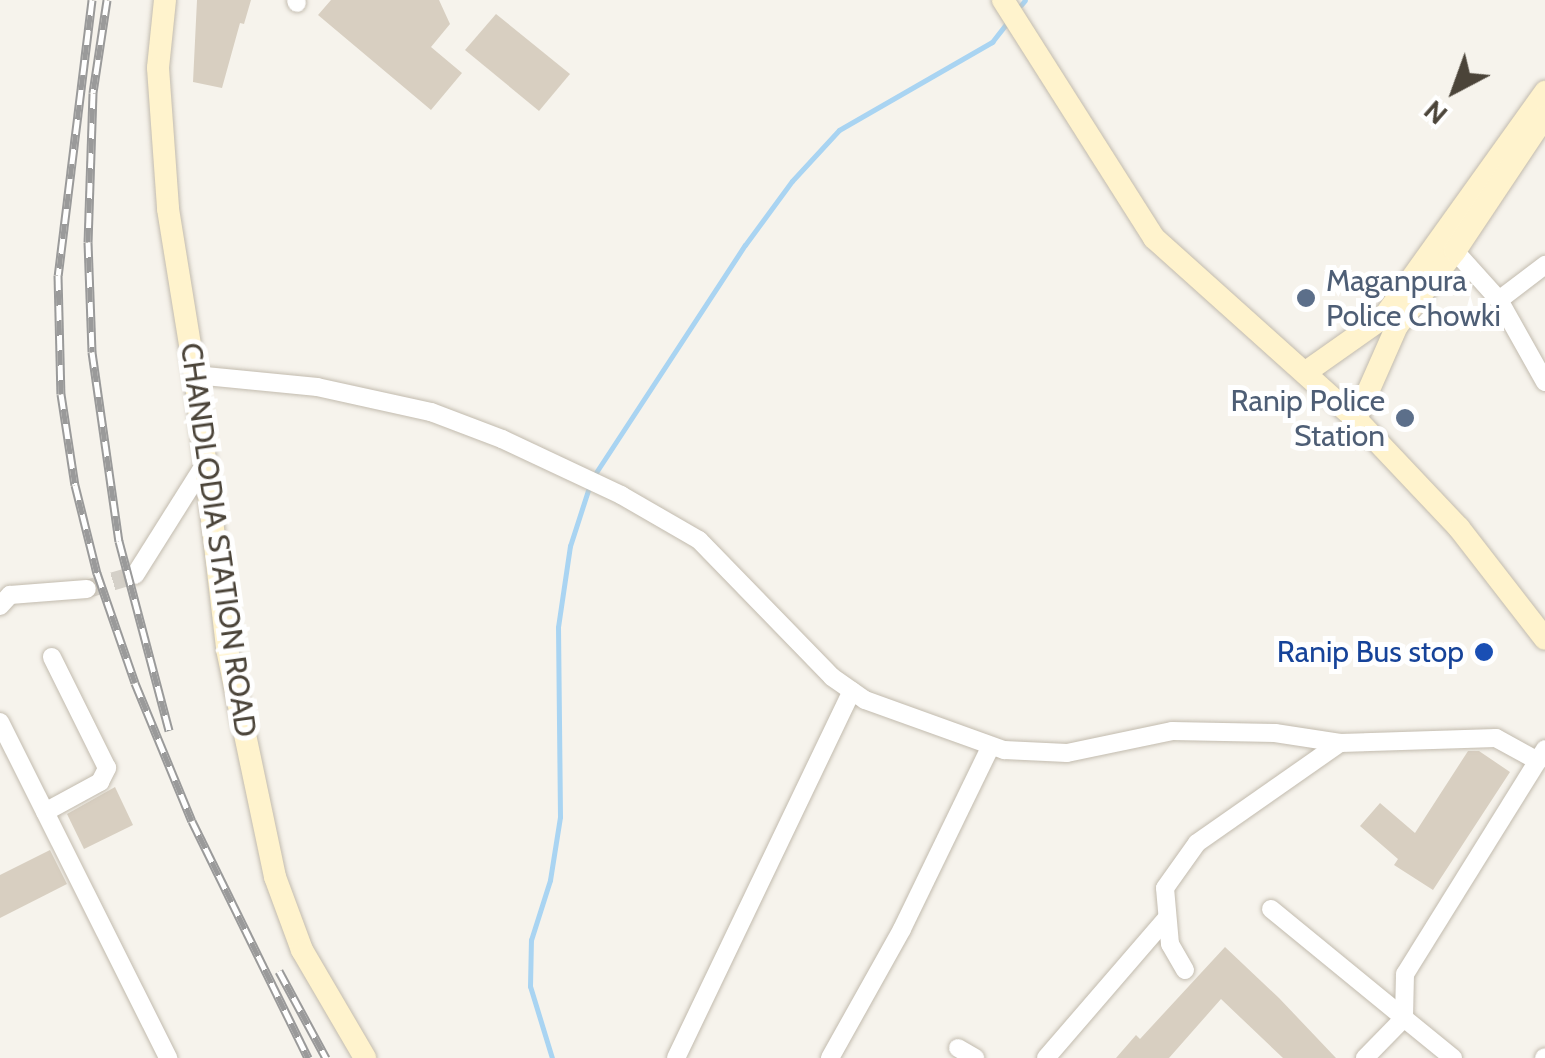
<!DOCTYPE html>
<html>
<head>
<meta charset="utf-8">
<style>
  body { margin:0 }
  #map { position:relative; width:1545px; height:1058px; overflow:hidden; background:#f6f3ec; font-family:Cabin,sans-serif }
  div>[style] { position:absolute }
  .stream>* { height:5px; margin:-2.5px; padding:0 2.5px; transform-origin:2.5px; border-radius:2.5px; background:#a9d4f2 }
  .building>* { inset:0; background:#d8cfc1 }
  .street-tunnel>* { height:18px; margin-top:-9px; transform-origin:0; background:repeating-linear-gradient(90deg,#d4d0c8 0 18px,transparent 0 27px) }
  .roads { filter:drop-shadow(0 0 2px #c2bbae) drop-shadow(0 0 2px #c2bbae) }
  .street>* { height:18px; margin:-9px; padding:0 9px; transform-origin:9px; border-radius:9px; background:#fff }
  .secondary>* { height:22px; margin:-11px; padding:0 11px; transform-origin:11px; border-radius:11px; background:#fff3cd }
  .rail>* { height:9px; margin-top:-4.5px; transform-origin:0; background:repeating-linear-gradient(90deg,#fff 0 15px,#9a9a9a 0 30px); box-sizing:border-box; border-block:2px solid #9a9a9a }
  .dots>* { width:28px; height:28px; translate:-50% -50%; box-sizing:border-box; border:5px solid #fff; border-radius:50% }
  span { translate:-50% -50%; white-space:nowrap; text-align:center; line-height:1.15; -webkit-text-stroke:10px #fff; paint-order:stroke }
  .service-label { font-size:30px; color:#4e5e75 }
  .left { translate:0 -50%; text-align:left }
  .right { translate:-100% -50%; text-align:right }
  .street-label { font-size:30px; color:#4b4439 }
  .transit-label { font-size:30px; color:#164399 }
  .north { position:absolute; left:1405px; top:40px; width:100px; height:100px; -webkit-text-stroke:8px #fff; paint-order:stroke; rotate:221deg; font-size:28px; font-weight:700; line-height:40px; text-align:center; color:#4b4439 }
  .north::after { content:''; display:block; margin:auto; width:35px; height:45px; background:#4b4439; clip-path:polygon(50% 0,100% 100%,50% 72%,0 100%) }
</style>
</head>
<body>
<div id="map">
  <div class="stream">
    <div style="left:1021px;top:5px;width:6px;rotate:-51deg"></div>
    <div style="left:593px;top:477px;width:277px;rotate:-56.8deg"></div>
    <div style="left:745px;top:245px;width:79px;rotate:-53.7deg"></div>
    <div style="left:792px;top:181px;width:69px;rotate:-47.3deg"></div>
    <div style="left:839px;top:130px;width:177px;rotate:-29.9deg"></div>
    <div style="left:992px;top:42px;width:24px;rotate:-52deg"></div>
    <div style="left:552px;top:1058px;width:75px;rotate:-107deg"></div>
    <div style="left:530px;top:986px;width:46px;rotate:-88.8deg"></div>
    <div style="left:531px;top:940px;width:63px;rotate:-72.4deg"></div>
    <div style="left:550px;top:880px;width:64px;rotate:-81deg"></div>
    <div style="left:560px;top:817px;width:190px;rotate:-90.6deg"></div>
    <div style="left:558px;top:627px;width:82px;rotate:-81.6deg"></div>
    <div style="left:570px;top:546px;width:62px;rotate:-72.1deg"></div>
  </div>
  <div class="building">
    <div style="clip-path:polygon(197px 0,251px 0,244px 24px,240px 23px,222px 88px,193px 82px)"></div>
    <div style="clip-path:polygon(331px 0,439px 0,450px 24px,431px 47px,462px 73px,431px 110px,318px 15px)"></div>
    <div style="clip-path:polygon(496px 14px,570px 74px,539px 111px,465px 50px)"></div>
    <div style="clip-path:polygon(1468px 751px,1479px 751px,1510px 772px,1433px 890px,1394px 865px,1398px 859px,1360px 826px,1380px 803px,1415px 833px)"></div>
    <div style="clip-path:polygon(115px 787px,133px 825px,84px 849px,67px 814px)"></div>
    <div style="clip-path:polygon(50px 850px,67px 884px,0 918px,0 875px)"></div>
    <div style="clip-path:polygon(1225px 947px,1279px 998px,1336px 1058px,1283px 1058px,1221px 999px,1169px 1058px,1116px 1058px,1136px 1035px,1140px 1039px)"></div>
  </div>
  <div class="street-tunnel">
    <div style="left:87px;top:589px;width:50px;rotate:-16.3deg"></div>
  </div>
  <div class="roads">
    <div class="street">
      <div style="left:296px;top:0;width:3px;rotate:72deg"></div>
      <div style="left:1455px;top:251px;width:66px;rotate:48.1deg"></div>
      <div style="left:1499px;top:300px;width:94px;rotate:60.7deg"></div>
      <div style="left:1499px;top:300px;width:58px;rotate:-37.3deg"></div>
      <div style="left:195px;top:375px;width:123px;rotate:5.6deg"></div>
      <div style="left:317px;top:387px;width:117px;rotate:12.4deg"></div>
      <div style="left:431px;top:412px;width:76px;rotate:20.8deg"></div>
      <div style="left:502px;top:439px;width:132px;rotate:25.2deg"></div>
      <div style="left:621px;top:495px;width:90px;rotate:30deg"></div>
      <div style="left:699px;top:540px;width:191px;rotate:45.8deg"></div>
      <div style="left:832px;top:677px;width:40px;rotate:34.9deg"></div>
      <div style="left:865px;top:700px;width:148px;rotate:19.8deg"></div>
      <div style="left:1004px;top:750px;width:63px;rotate:2.7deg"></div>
      <div style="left:1067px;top:753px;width:107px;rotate:-11.8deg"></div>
      <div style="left:1172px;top:731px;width:103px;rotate:1.1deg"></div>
      <div style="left:1275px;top:733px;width:66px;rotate:8.7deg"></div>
      <div style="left:1340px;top:743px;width:156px;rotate:-1.8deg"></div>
      <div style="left:1496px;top:738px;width:48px;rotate:28.7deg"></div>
      <div style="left:135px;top:575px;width:131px;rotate:-57.8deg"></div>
      <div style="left:0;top:606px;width:15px;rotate:-48deg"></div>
      <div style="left:10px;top:595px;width:77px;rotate:-4.5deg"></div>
      <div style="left:0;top:722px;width:376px;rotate:63.4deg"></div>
      <div style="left:45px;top:812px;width:63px;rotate:-28.6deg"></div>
      <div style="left:100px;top:782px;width:16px;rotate:-63deg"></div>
      <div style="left:107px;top:768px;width:124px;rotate:-116.4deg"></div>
      <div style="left:1271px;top:909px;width:172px;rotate:39.3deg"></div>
      <div style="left:1404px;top:1018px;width:56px;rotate:134.3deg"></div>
      <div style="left:1185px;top:970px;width:30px;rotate:-120deg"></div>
      <div style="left:1170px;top:944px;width:56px;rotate:-95.1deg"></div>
      <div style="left:1165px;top:888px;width:55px;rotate:-54.6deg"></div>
      <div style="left:1197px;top:843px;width:174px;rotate:-35deg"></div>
      <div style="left:958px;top:1048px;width:20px;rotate:30deg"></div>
      <div style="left:676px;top:1058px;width:407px;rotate:-64.4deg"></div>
      <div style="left:830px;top:1058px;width:148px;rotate:-60.8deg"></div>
      <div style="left:902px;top:929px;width:203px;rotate:-64.1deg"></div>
      <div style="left:1046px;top:1058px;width:185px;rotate:-49.2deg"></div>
      <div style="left:1453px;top:1058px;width:63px;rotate:-140.8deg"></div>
      <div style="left:1404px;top:1018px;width:44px;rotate:-88.7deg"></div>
      <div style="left:1405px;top:974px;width:265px;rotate:-58.1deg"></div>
      <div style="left:1544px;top:1058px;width:1px;rotate:-45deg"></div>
    </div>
    <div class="secondary">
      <div style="left:165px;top:0;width:68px;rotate:95.9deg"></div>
      <div style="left:158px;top:68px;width:141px;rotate:85.9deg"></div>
      <div style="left:168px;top:209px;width:168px;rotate:80.8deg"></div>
      <div style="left:195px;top:375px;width:276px;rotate:83.3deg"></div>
      <div style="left:227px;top:649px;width:233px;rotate:78.1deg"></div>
      <div style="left:275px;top:877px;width:78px;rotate:69.7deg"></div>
      <div style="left:302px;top:950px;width:125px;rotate:59.7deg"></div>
      <div style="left:1003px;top:0;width:282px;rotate:57.6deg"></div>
      <div style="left:1154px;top:238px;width:271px;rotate:41.9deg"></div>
      <div style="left:1356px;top:419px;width:150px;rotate:46.6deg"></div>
      <div style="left:1459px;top:528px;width:140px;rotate:52.2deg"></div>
      <div style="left:1306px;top:372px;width:95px;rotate:-35.2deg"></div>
      <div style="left:1384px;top:317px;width:277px;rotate:-54.4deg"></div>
      <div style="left:1356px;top:419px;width:102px;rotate:-66.2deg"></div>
      <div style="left:1397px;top:326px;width:95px;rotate:-52.3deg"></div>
      <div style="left:1455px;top:251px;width:162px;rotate:-56.3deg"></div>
    </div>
  </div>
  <div class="rail">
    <div style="left:92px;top:0;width:277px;rotate:97deg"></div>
    <div style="left:58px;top:275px;width:119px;rotate:88.6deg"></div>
    <div style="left:61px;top:394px;width:92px;rotate:81.3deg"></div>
    <div style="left:75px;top:485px;width:91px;rotate:76deg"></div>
    <div style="left:97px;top:573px;width:116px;rotate:70.9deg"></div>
    <div style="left:135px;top:683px;width:149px;rotate:67.6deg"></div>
    <div style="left:192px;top:821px;width:264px;rotate:63.9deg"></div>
    <div style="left:107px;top:0;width:94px;rotate:98.6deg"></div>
    <div style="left:93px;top:93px;width:149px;rotate:91.9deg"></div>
    <div style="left:88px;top:242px;width:110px;rotate:87.9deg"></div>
    <div style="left:92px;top:352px;width:191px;rotate:81.9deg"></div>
    <div style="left:119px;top:541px;width:196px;rotate:75.2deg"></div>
    <div style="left:279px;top:971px;width:99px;rotate:61.6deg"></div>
  </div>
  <div class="dots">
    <div style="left:1306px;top:298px;background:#5c6f8a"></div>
    <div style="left:1405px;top:418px;background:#5c6f8a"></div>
    <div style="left:1484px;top:652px;background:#1a4fb4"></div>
  </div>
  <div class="service-label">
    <span class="left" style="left:1326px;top:298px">Maganpura<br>Police Chowki</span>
    <span class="right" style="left:1385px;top:418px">Ranip Police<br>Station</span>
  </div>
  <div class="street-label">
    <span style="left:218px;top:540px;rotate:82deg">CHANDLODIA STATION ROAD</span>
  </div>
  <div class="transit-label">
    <span class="right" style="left:1464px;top:652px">Ranip Bus stop</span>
  </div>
  <div class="north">N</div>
</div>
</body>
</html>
